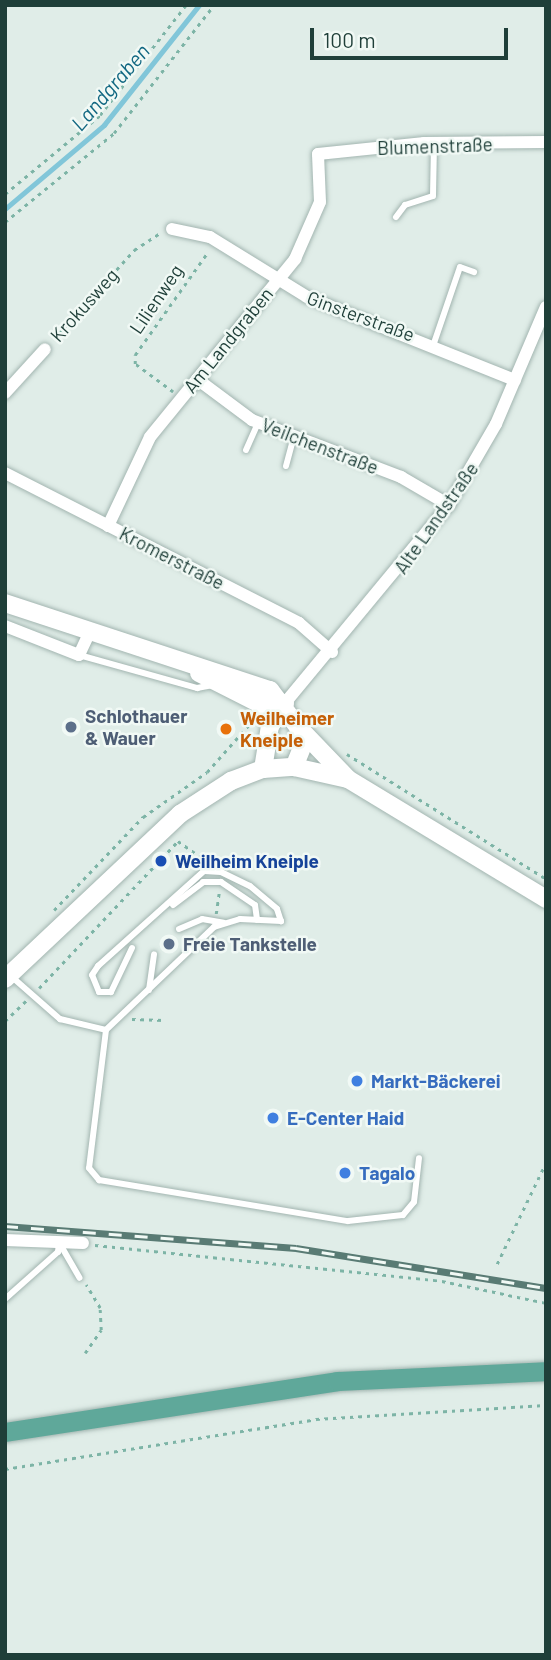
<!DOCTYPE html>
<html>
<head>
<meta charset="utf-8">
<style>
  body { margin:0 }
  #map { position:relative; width:551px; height:1660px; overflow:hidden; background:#e0ede8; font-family:Barlow,sans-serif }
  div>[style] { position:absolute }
  .stream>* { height:4.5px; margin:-2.25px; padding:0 2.25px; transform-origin:2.25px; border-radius:2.25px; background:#81c6d9 }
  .path>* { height:2.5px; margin-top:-1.25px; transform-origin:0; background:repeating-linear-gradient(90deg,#7db4a6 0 3.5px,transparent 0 8.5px) }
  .roads { filter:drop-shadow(0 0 2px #a2b5b0) drop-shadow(0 0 2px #a2b5b0) }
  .lane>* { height:6px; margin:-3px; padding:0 3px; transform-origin:3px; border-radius:3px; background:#fff }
  .street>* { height:12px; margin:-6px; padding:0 6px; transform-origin:6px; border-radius:6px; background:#fff }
  .secondary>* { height:18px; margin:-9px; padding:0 9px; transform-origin:9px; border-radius:9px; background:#fff }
  .primary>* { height:19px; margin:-9.5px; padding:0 9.5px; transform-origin:9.5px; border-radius:9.5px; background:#5fa89a }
  .rail>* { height:7px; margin-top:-3.5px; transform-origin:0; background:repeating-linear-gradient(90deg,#f1f9f5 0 13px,#597b74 0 26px); box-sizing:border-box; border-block:2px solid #597b74 }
  .dots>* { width:19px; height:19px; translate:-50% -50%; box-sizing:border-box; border:4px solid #f1f9f5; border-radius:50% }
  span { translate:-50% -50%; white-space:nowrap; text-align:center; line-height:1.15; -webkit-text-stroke:5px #f1f9f5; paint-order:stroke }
  .street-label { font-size:19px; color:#1f3f39 }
  .service-label { font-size:19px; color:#4e5e75; font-weight:700 }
  .left { translate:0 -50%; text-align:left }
  .food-label { font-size:19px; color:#c56008; font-weight:700 }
  .transit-label { font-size:19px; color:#164399; font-weight:700 }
  .shop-label { font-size:19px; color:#366cbe; font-weight:700 }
  .water-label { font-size:21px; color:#126882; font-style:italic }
  .frame { position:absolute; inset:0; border:7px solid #1f3f39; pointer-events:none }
  .scale { position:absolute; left:310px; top:28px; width:198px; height:32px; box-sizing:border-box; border:4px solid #1f3f39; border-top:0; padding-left:9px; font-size:21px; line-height:24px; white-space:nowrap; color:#1f3f39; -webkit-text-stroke:5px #f1f9f5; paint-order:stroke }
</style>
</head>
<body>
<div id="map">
  <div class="stream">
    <div style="left:5px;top:209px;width:130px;rotate:-40.3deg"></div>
    <div style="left:104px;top:125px;width:153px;rotate:-51.6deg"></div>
  </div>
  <div class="path">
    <div style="left:5px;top:194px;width:124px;rotate:-39.7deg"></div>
    <div style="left:100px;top:115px;width:140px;rotate:-52deg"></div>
    <div style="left:5px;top:222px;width:141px;rotate:-39.2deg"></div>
    <div style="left:114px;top:133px;width:162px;rotate:-52deg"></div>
    <div style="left:54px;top:339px;width:120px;rotate:-48deg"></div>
    <div style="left:134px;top:250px;width:31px;rotate:-33deg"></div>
    <div style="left:173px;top:392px;width:47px;rotate:-143.6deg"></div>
    <div style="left:135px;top:364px;width:9px;rotate:-90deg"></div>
    <div style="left:135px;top:355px;width:126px;rotate:-54.7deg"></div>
    <div style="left:347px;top:754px;width:235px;rotate:32.1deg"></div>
    <div style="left:54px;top:910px;width:129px;rotate:-46.3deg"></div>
    <div style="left:143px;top:817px;width:78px;rotate:-35.1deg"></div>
    <div style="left:207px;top:772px;width:72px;rotate:-48.4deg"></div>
    <div style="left:216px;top:914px;width:22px;rotate:-82deg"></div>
    <div style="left:39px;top:988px;width:202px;rotate:-46.6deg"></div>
    <div style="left:178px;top:841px;width:37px;rotate:35deg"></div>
    <div style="left:132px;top:1019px;width:32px;rotate:2deg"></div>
    <div style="left:5px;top:1021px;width:30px;rotate:-44deg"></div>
    <div style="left:95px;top:1245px;width:349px;rotate:5.9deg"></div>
    <div style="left:442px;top:1281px;width:106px;rotate:11.9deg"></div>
    <div style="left:497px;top:1264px;width:113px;rotate:-64.3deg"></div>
    <div style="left:85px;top:1353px;width:28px;rotate:-55deg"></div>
    <div style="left:101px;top:1330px;width:22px;rotate:-93deg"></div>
    <div style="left:100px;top:1308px;width:27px;rotate:-121deg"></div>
    <div style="left:5px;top:1469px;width:315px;rotate:-9.1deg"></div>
    <div style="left:316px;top:1419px;width:230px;rotate:-3.5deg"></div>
  </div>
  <div class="roads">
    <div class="lane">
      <div style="left:396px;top:217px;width:15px;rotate:-53deg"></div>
      <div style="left:405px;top:205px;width:29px;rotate:-18deg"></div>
      <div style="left:433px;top:196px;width:53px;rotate:-88.9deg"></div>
      <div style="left:434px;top:343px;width:80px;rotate:-71.1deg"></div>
      <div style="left:460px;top:267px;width:15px;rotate:20deg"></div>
      <div style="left:246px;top:450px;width:30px;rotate:-66deg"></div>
      <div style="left:286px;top:466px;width:31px;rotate:-75deg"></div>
      <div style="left:79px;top:655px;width:123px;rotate:15.6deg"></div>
      <div style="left:197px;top:688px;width:16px;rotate:-11deg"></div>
      <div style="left:173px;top:905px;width:38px;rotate:-37deg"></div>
      <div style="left:203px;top:882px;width:18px"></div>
      <div style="left:221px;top:882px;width:41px;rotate:34.1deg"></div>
      <div style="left:255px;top:905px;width:15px;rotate:82deg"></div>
      <div style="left:179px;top:929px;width:25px;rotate:-23deg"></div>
      <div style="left:202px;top:919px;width:22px;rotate:10deg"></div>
      <div style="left:132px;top:948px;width:49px;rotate:115.5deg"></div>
      <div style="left:111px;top:992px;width:12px;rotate:180deg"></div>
      <div style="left:99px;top:992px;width:18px;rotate:-112deg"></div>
      <div style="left:92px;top:975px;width:11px;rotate:-56deg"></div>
      <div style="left:98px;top:966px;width:142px;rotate:-41.9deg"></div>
      <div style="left:204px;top:871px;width:17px;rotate:3deg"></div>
      <div style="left:221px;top:872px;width:32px;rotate:26deg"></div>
      <div style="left:250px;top:886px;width:35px;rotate:40deg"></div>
      <div style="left:277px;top:909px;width:13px;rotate:72deg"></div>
      <div style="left:281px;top:921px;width:41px;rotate:-177.2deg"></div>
      <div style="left:240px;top:919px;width:27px;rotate:163deg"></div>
      <div style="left:214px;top:927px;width:149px;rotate:136.4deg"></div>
      <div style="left:106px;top:1030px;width:139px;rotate:97deg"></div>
      <div style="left:89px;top:1168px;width:16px;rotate:50deg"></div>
      <div style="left:99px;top:1180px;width:252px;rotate:9.4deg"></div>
      <div style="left:348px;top:1221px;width:55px;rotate:-6.2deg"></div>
      <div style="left:403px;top:1215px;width:17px;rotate:-50deg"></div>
      <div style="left:414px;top:1202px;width:44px;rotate:-83.5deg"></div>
      <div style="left:12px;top:977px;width:64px;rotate:41.2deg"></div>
      <div style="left:60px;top:1019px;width:47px;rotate:13.4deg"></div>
      <div style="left:149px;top:990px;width:36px;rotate:-82deg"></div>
      <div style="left:60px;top:1244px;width:39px;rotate:60deg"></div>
      <div style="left:5px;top:1299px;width:71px;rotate:-41.6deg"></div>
      <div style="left:58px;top:1252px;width:10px;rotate:-84deg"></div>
    </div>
    <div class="street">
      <div style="left:172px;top:229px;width:39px;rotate:12deg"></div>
      <div style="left:210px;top:237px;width:114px;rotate:31.7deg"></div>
      <div style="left:307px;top:297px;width:224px;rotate:21.8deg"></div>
      <div style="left:197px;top:379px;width:69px;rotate:36.7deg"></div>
      <div style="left:252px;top:420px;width:160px;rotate:20.9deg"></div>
      <div style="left:401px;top:477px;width:56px;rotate:30.3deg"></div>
      <div style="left:5px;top:393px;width:59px;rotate:-47.7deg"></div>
      <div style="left:5px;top:473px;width:330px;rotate:27deg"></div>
      <div style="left:299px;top:623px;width:44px;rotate:41.3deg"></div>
      <div style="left:108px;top:526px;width:98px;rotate:-64.7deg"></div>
      <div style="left:150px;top:437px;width:230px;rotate:-50.8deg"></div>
      <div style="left:295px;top:259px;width:62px;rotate:-66.3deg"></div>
      <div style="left:320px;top:202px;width:48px;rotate:-92.4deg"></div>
      <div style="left:318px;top:154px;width:107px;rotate:-5.9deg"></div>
      <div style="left:424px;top:143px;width:122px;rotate:-0.5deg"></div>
      <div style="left:5px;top:626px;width:79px;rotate:21.4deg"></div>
      <div style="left:79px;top:655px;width:26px;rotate:-65deg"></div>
      <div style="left:285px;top:703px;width:257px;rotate:-50.4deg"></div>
      <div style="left:449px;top:505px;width:94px;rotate:-59.9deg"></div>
      <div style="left:496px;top:424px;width:127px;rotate:-66.9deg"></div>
      <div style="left:5px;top:1240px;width:78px;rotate:2.2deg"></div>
    </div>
    <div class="secondary">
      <div style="left:5px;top:603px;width:279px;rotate:18.2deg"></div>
      <div style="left:270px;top:690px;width:46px;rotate:52.9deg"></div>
      <div style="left:298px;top:727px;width:19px;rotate:74deg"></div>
      <div style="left:303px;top:745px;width:24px;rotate:112deg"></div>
      <div style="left:199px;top:673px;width:68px;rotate:26.9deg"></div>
      <div style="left:260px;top:704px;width:25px;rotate:-2deg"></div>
      <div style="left:300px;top:729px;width:69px;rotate:46.2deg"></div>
      <div style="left:263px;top:769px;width:44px;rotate:-80.8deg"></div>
      <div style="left:270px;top:726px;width:27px;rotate:-57deg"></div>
      <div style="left:5px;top:979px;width:241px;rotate:-43.3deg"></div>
      <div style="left:180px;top:814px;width:61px;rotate:-32.9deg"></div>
      <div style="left:231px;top:781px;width:34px;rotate:-21deg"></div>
      <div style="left:263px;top:769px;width:31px;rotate:-4deg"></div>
      <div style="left:294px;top:767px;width:55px;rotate:12.5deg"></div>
      <div style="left:348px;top:779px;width:232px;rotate:31.2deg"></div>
    </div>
    <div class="primary">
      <div style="left:5px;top:1432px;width:336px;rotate:-8.7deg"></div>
      <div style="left:337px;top:1381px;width:209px;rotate:-2.7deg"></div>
    </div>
  </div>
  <div class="rail">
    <div style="left:5px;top:1226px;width:292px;rotate:4.3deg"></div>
    <div style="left:296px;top:1248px;width:253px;rotate:9.1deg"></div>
  </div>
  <div class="dots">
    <div style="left:71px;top:727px;background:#5c6f8a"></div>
    <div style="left:226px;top:729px;background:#e8710a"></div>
    <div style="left:161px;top:861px;background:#1a4fb4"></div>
    <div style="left:169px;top:944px;background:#5c6f8a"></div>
    <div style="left:357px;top:1081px;background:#3f7fe0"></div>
    <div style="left:273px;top:1118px;background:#3f7fe0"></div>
    <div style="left:345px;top:1173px;background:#3f7fe0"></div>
  </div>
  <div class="street-label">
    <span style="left:435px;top:146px;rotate:-2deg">Blumenstraße</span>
    <span style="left:156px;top:299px;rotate:-56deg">Lilienweg</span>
    <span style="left:84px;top:305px;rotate:-48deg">Krokusweg</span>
    <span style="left:361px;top:316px;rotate:20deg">Ginsterstraße</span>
    <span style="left:228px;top:340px;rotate:-51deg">Am Landgraben</span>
    <span style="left:320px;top:446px;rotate:21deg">Veilchenstraße</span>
    <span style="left:436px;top:518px;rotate:-55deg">Alte Landstraße</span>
    <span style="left:172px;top:558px;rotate:27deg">Kromerstraße</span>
  </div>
  <div class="service-label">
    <span class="left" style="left:85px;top:727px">Schlothauer<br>&amp; Wauer</span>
    <span class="left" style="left:183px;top:944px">Freie Tankstelle</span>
  </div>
  <div class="food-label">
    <span class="left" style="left:240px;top:729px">Weilheimer<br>Kneiple</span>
  </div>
  <div class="transit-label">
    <span class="left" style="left:175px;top:861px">Weilheim Kneiple</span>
  </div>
  <div class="shop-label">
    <span class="left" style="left:371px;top:1081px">Markt-Bäckerei</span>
    <span class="left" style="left:287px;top:1118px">E-Center Haid</span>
    <span class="left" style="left:359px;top:1173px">Tagalo</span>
  </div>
  <div class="water-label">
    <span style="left:110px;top:87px;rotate:-49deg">Landgraben</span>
  </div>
  <div class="frame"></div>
  <div class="scale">100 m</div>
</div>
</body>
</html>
